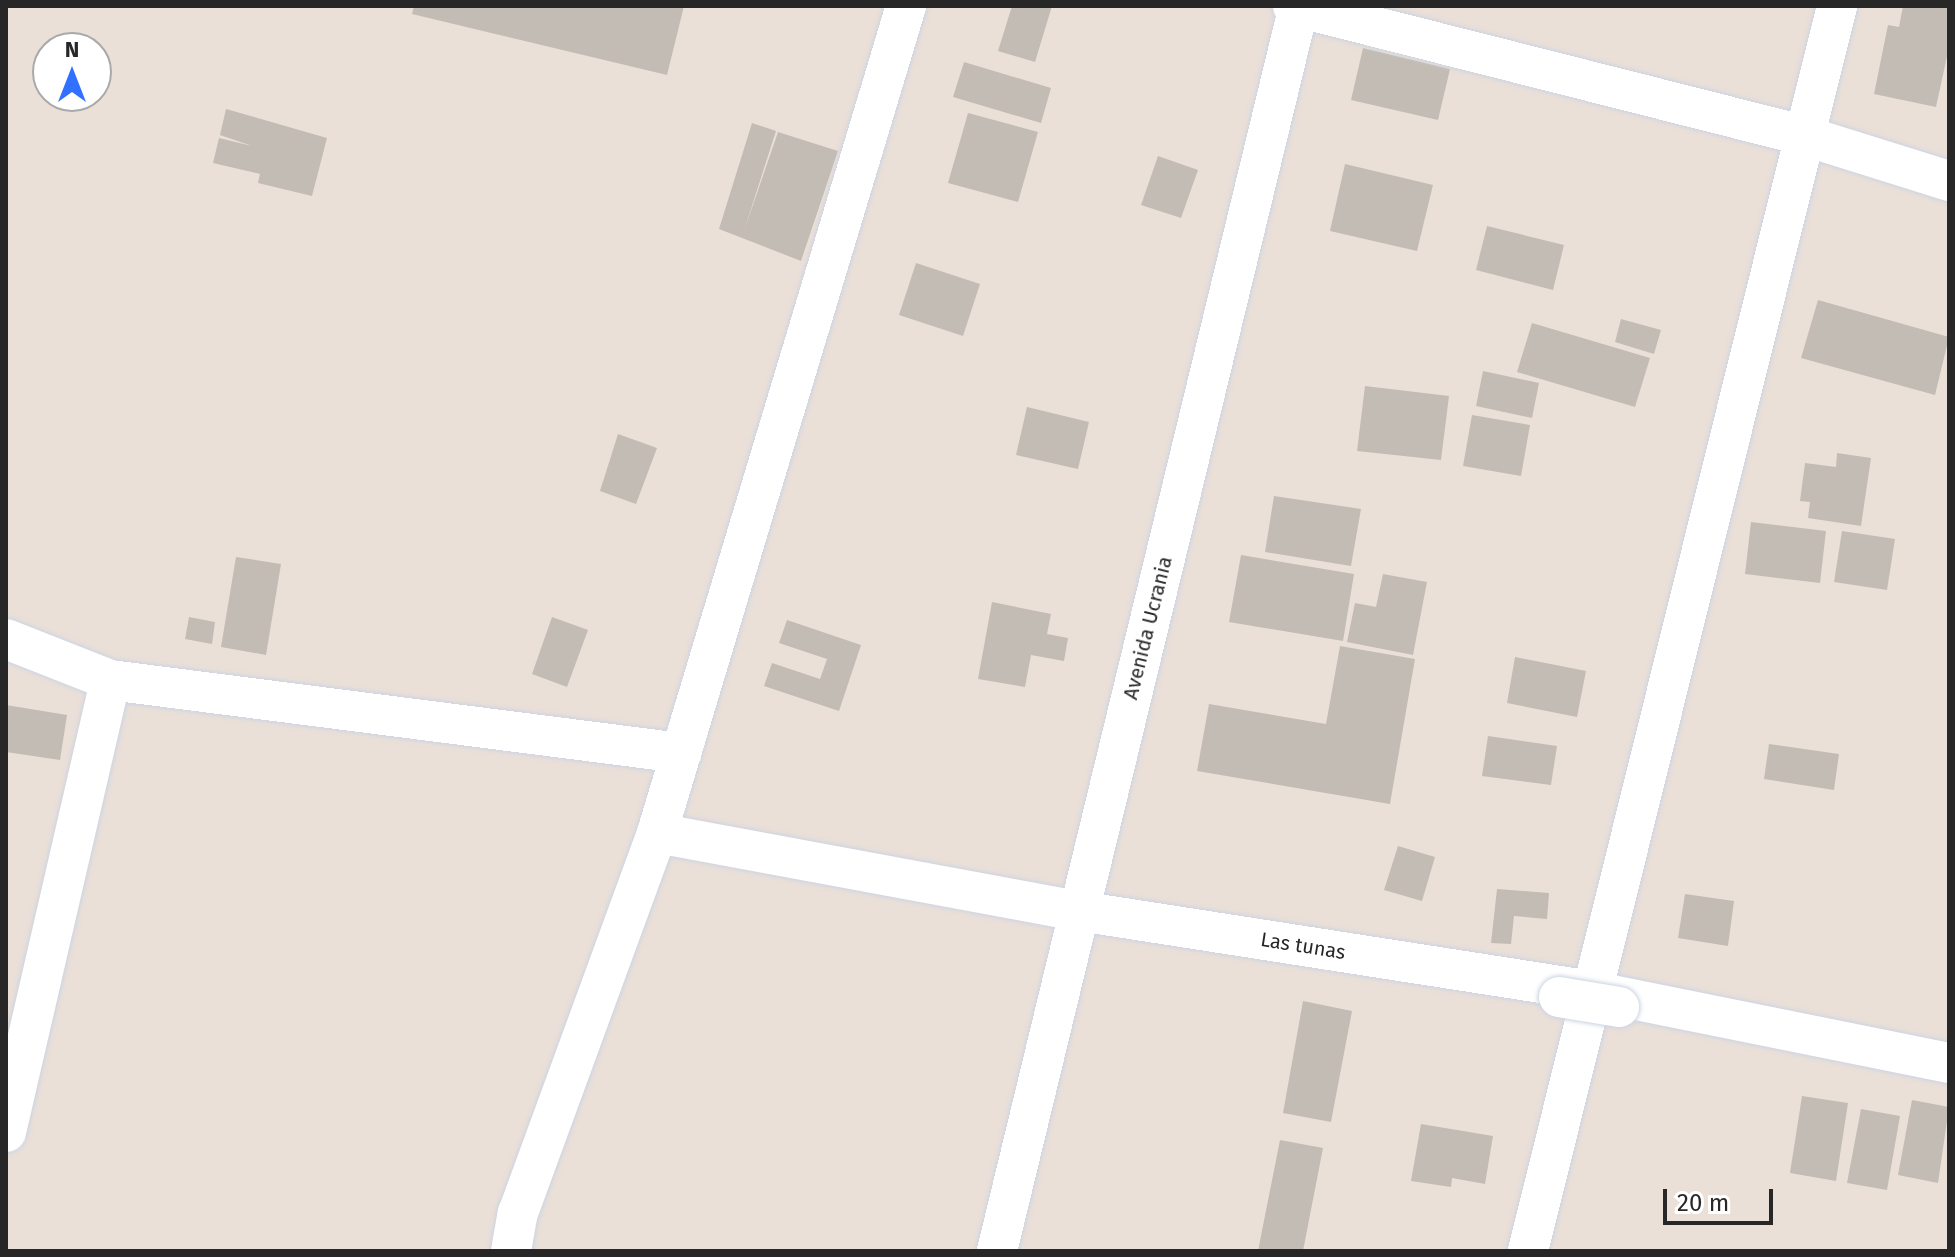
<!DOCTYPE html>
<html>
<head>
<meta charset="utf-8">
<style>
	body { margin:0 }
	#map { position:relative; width:1955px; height:1257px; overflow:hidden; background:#ebe0d8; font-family:"Fira Sans",sans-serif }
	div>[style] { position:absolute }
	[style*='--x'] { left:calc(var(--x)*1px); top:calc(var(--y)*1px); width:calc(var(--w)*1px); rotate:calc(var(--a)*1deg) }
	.building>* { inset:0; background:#c2bcb4 }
	.roads { filter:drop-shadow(0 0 2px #cdd4e2) drop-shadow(0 0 2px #cdd4e2) }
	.street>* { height:40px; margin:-20px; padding:0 20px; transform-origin:20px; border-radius:20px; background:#fff }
	.bridges { filter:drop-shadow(0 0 2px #cdd4e2) drop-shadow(0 0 2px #cdd4e2) }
	.street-bridge>* { height:40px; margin:-20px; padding:0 20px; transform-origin:20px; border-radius:20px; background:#fff }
	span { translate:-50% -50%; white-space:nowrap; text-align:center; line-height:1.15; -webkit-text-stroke:6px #fff; paint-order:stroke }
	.street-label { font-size:20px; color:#272727 }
	.frame { position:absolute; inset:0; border:8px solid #272727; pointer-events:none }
	.north { position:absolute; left:32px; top:32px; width:80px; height:80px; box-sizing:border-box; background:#fff; border:2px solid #a9a9a9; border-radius:50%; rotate:0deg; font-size:22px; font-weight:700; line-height:32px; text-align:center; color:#272727 }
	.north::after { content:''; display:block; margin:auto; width:28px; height:36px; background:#3171ff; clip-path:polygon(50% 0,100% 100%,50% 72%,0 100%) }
	.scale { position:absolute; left:1663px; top:1189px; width:110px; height:36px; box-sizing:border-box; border:4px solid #272727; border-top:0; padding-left:10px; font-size:24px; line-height:28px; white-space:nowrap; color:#272727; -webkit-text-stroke:6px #fff; paint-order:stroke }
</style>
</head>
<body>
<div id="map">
	<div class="building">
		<i style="clip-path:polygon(414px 6px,684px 6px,667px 75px,412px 14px)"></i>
		<i style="clip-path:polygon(1012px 6px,1052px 6px,1035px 62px,998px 51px)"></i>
		<i style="clip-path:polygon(1903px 6px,1949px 6px,1949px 47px,1936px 107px,1874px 94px,1888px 25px,1899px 27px)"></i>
		<i style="clip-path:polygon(1363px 48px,1450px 69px,1438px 120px,1351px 100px)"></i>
		<i style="clip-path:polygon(964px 62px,1051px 88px,1041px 123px,953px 97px)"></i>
		<i style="clip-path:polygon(226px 109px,327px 138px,312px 196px,258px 183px,260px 174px,213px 163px,219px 138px,252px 146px,220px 135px)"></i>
		<i style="clip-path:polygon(968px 113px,1038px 132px,1018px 202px,948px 183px)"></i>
		<i style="clip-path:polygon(752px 123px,776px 131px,744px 231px,778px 132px,838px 151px,801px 261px,719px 229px)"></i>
		<i style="clip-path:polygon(1158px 156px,1198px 170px,1181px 218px,1141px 205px)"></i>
		<i style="clip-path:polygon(1345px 164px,1433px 185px,1417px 251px,1330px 231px)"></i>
		<i style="clip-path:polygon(1487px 226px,1564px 245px,1553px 290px,1476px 270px)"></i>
		<i style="clip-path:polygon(916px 263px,980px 284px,963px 336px,899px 315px)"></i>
		<i style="clip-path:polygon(1818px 300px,1949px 337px,1935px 395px,1801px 358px)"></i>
		<i style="clip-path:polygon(1621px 319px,1661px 330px,1654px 354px,1615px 342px)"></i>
		<i style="clip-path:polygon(1532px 323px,1650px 358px,1635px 407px,1517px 372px)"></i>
		<i style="clip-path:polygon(1483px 371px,1539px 383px,1532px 418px,1476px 406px)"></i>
		<i style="clip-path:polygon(1365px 386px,1449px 396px,1441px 460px,1357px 451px)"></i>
		<i style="clip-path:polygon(1027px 407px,1089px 422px,1078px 469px,1016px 455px)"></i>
		<i style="clip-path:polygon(1472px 415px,1530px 425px,1521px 476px,1463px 466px)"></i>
		<i style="clip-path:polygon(618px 434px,657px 448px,636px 504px,600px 491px)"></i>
		<i style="clip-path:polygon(1837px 453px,1871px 458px,1861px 526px,1808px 518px,1810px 502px,1800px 501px,1805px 463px,1836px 467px)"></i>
		<i style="clip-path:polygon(1274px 496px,1361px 509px,1351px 566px,1265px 552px)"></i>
		<i style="clip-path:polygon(1751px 522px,1826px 531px,1820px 583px,1745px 574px)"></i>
		<i style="clip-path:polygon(1842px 531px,1895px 539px,1887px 590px,1834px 582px)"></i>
		<i style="clip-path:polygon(1241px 555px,1354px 574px,1343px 641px,1229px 622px)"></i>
		<i style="clip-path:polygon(236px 557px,281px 564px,266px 655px,221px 647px)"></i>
		<i style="clip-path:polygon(1383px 574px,1427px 582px,1413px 655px,1347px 642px,1355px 603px,1376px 607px)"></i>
		<i style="clip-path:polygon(992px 602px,1051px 614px,1047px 634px,1068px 638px,1064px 661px,1031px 655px,1025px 687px,978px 679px)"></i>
		<i style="clip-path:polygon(189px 617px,215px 622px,212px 644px,185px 639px)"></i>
		<i style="clip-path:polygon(552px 617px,588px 630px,567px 687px,532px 674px)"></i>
		<i style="clip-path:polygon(787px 620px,861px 645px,839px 711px,764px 686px,772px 663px,820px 679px,827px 659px,779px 643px)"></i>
		<i style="clip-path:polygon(1340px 646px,1415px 659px,1390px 804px,1197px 771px,1209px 704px,1326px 724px)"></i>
		<i style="clip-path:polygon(1515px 657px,1586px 671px,1577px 717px,1507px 703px)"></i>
		<i style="clip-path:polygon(6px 705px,67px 715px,60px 760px,6px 752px)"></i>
		<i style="clip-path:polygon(1488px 736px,1557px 746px,1551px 785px,1482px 776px)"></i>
		<i style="clip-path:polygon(1769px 744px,1839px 754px,1834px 790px,1764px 779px)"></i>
		<i style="clip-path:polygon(1398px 846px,1435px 857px,1422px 901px,1384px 890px)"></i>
		<i style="clip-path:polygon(1497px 889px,1549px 893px,1547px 919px,1514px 916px,1511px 944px,1491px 943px)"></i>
		<i style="clip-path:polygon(1685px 894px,1734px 901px,1728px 946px,1678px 938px)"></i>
		<i style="clip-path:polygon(1303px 1001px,1352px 1011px,1331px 1122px,1283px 1113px)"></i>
		<i style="clip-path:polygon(1802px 1096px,1848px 1103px,1836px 1181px,1790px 1173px)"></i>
		<i style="clip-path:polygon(1912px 1100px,1949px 1107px,1938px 1183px,1898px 1175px)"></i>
		<i style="clip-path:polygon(1861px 1109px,1900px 1116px,1887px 1190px,1847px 1183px)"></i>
		<i style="clip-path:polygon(1421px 1124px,1493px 1136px,1485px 1184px,1452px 1178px,1451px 1187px,1411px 1181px)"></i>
		<i style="clip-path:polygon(1280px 1140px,1323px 1148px,1303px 1251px,1258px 1251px)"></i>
	</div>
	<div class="roads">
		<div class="street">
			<i style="--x:1293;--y:6;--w:525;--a:14.22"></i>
			<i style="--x:1802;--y:135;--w:154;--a:17.4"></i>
			<i style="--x:6;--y:639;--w:112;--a:21.5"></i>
			<i style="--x:110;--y:680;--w:576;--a:7.29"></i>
			<i style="--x:657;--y:833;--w:429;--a:10.5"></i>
			<i style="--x:1079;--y:911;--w:519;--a:8.86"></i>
			<i style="--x:1592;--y:991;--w:364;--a:11.4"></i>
			<i style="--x:6;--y:1132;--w:464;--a:-77"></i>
			<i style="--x:511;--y:1251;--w:39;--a:-80"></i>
			<i style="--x:518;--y:1213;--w:405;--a:-69.9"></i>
			<i style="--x:657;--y:833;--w:864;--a:-73.24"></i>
			<i style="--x:997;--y:1251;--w:1281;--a:-76.37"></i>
			<i style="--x:1528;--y:1251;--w:1283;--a:-76.06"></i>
		</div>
	</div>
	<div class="bridges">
		<div class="street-bridge">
			<i style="--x:1559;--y:997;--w:61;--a:9.5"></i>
		</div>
	</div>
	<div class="street-label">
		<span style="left:1148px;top:628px;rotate:-76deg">Avenida Ucrania</span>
		<span style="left:1303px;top:946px;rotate:9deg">Las tunas</span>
	</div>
	<div class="frame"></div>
	<div class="north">N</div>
	<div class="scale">20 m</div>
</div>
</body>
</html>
